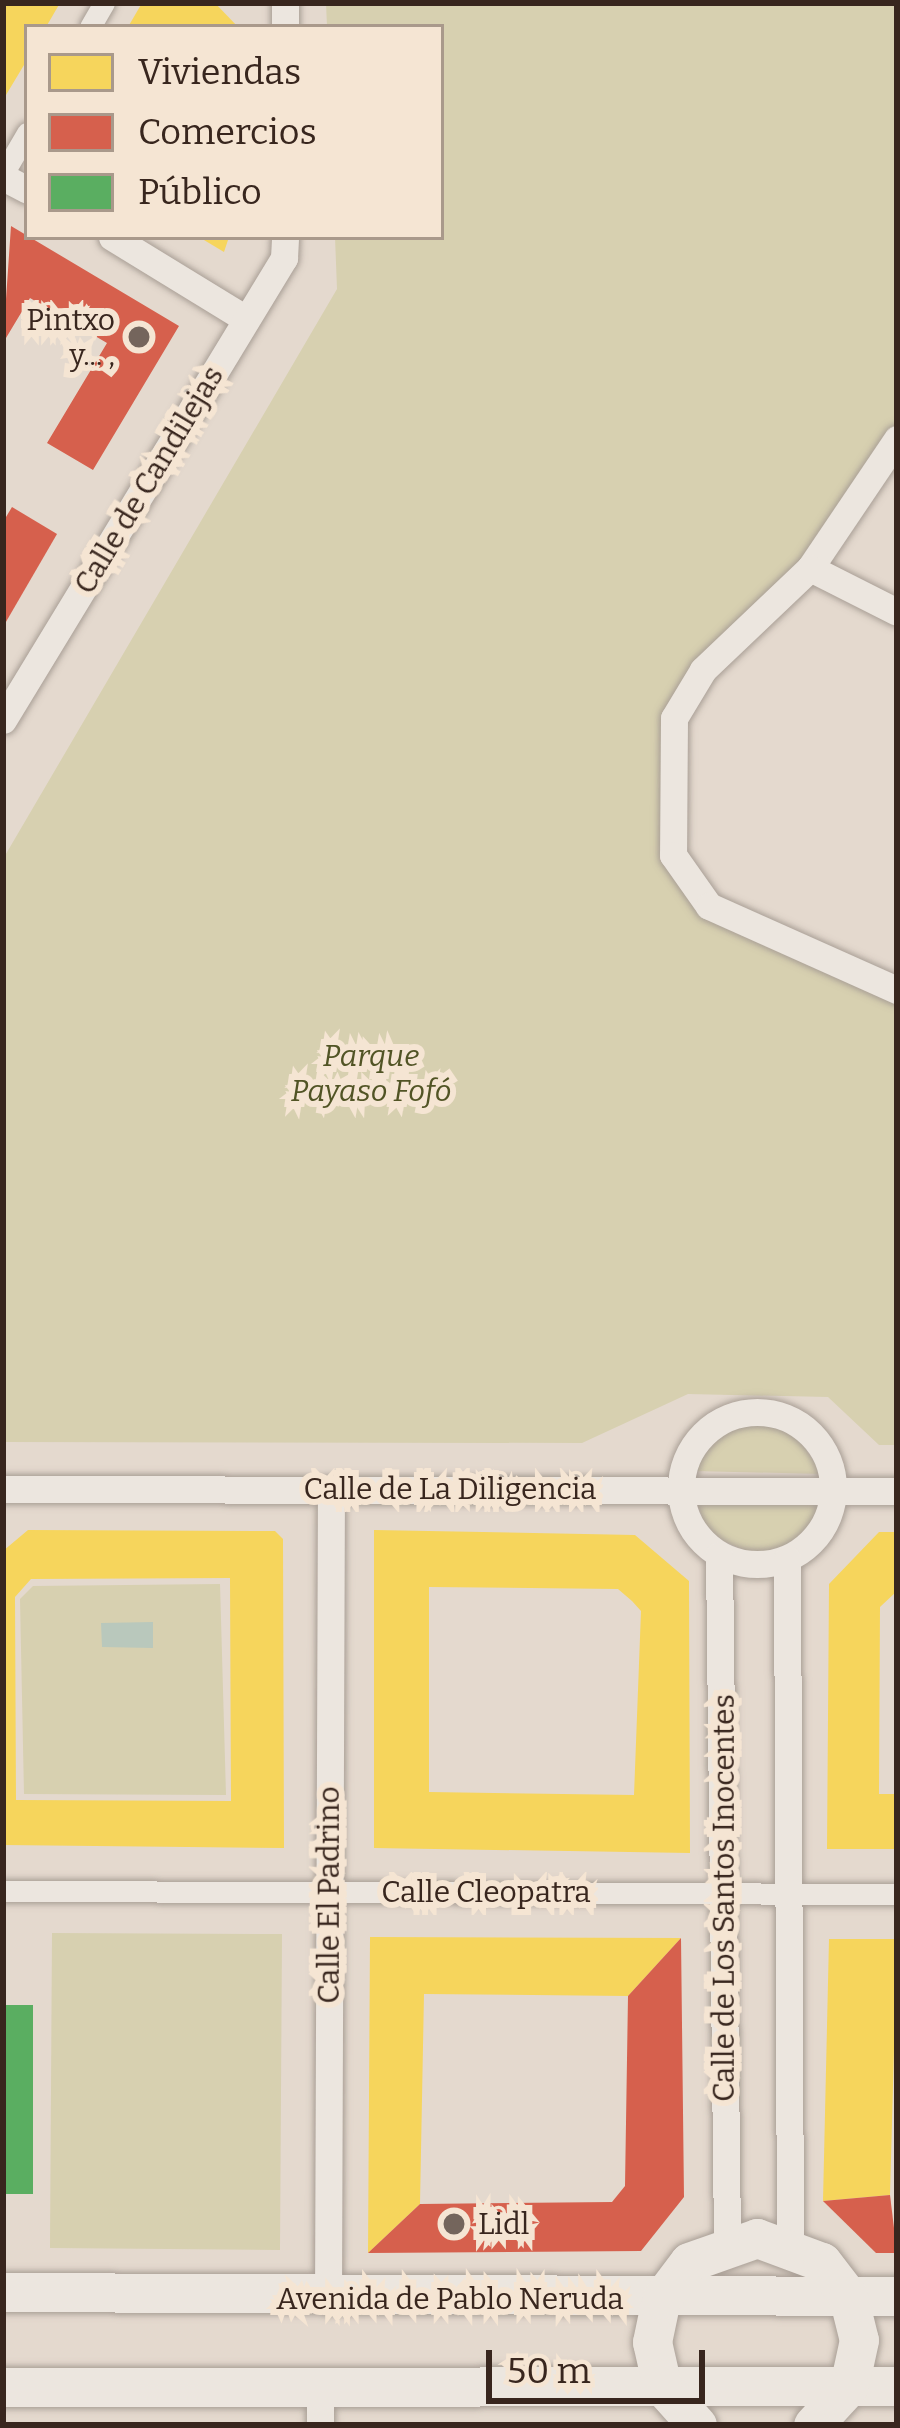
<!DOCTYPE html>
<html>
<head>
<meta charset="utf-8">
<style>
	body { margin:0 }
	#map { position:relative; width:900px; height:2428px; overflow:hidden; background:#e4d9ce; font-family:Bitter,serif }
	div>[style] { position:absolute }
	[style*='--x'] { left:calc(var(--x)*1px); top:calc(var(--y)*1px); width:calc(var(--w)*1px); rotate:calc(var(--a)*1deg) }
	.green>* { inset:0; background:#d7d0b0 }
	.water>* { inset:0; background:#b9c8bc }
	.homes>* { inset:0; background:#f6d55c }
	.shops>* { inset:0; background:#d6604d }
	.public>* { inset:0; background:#5aae61 }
	.roads { filter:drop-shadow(0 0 3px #a99f96) drop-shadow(0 0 3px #a99f96) }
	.pedestrian>* { height:21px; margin:-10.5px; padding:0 10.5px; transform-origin:10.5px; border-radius:10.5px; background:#ece6df }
	.minor>* { height:27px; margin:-13.5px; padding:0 13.5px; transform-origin:13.5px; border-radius:13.5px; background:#ece6df }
	.minor>.ring { margin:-13.5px; padding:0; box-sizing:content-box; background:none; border:27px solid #ece6df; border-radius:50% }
	.secondary>* { height:39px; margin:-19.5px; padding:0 19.5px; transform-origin:19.5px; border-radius:19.5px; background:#ece6df }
	.dots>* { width:33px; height:33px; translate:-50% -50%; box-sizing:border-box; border:6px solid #f5e5d3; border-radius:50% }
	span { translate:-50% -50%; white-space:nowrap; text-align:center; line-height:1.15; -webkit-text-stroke:12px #f5e5d3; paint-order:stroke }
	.poi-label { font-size:30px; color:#38261e }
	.right { translate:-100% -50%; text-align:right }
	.left { translate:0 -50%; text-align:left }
	.street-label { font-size:30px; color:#38261e }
	.park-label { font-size:30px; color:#515425; font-style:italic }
	.frame { position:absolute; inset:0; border:6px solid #38261e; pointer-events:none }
	.legend { position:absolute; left:24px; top:24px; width:420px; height:216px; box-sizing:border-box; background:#f5e5d3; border:3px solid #a9998b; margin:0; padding:15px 21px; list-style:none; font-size:36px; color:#38261e }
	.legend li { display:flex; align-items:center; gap:24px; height:60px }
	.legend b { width:60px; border:3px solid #a9998b }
	.scale { position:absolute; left:486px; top:2350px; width:219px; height:54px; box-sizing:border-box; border:6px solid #38261e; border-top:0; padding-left:15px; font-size:36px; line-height:42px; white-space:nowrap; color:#38261e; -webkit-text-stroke:9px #f5e5d3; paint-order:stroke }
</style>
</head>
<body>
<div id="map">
	<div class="green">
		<i style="clip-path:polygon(326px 3px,897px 3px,897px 439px,674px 718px,689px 888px,897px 990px,897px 1445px,879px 1445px,828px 1397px,688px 1394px,582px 1443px,3px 1442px,3px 859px,337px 289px,335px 237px,441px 237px,441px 27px,327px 27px)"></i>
		<i style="clip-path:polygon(751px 1420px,795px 1433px,822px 1474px,695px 1471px,708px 1442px)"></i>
		<i style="clip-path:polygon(697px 1502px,819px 1502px,819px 1515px,790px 1547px,753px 1554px,708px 1534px)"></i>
		<i style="clip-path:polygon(220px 1584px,226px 1795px,24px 1794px,20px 1599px,33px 1586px)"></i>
		<i style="clip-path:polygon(52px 1933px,282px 1934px,280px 2250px,50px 2248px)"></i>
	</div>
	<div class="water">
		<i style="clip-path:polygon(153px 1622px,153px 1648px,102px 1647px,101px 1623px)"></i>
	</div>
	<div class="homes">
		<i style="clip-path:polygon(3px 3px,60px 3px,46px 27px,27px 27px,27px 60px,3px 100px)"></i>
		<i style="clip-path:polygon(142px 3px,215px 3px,238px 27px,128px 27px)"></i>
		<i style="clip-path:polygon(199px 237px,229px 237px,224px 252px)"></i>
		<i style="clip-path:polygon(evenodd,28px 1530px,275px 1531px,283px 1539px,284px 1848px,3px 1845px,3px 1551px,28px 1530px,230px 1578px,231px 1801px,16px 1800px,15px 1597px,31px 1579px,230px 1578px)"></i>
		<i style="clip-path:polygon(evenodd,374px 1530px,635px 1535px,689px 1581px,690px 1853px,374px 1848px,374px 1530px,429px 1587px,618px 1589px,632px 1601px,641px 1611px,634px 1795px,429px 1792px,429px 1587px)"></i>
		<i style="clip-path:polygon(879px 1532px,897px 1532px,897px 1591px,880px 1607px,879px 1794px,897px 1794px,897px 1849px,827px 1849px,829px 1584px)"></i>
		<i style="clip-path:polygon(370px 1937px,681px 1938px,628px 1996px,424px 1994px,420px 2204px,368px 2253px)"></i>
		<i style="clip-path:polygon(829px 1939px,897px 1939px,890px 2195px,823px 2201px)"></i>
	</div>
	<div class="shops">
		<i style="clip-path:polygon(11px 226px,179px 326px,93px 470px,47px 443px,107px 343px,30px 298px,3px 343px)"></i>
		<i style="clip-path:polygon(12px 507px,57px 534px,3px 627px,3px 522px)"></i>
		<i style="clip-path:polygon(681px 1938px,684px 2197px,641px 2251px,368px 2253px,420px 2204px,612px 2202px,625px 2186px,628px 1996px)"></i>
		<i style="clip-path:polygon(890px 2195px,897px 2253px,876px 2253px,823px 2201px)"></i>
	</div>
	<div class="public">
		<i style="clip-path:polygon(3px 2005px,33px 2005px,33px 2194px,3px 2194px)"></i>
	</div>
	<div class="roads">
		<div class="pedestrian">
			<i style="--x:90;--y:27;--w:28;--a:-60"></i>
			<i style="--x:3;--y:174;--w:48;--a:-59.7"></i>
			<i style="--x:3;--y:1891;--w:894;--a:0.19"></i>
		</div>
		<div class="minor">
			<i style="--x:285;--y:3;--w:24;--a:90"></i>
			<i style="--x:3;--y:177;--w:27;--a:28"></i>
			<i style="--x:112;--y:237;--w:157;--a:31.5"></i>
			<i style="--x:897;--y:439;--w:156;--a:124"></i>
			<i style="--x:810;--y:568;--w:148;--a:136.4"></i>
			<i style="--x:703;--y:670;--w:56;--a:121.1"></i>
			<i style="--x:674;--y:718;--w:137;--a:90.4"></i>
			<i style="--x:673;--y:855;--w:62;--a:54.8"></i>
			<i style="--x:709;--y:906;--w:206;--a:24.1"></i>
			<i style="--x:810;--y:568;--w:97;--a:26.8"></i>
			<i style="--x:3;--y:720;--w:541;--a:-58.69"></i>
			<i style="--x:284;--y:258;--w:21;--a:-87"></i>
			<i class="ring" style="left:681px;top:1412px;width:125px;height:125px"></i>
			<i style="--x:3;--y:1489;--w:894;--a:0.13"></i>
			<i style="--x:719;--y:1555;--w:687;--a:89.33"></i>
			<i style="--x:787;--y:1559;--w:685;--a:89.75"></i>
			<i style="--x:328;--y:2301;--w:812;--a:-89.79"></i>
			<i style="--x:320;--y:2425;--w:40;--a:-90"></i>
		</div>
		<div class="secondary">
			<i style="--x:3;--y:2292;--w:894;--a:0.26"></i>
			<i style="--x:3;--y:2387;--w:894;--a:-0.06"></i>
			<i style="--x:697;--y:2425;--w:52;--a:-131.9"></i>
			<i style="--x:662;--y:2386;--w:45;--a:-102.8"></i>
			<i style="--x:652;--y:2342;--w:44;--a:-78.2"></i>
			<i style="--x:661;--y:2299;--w:46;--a:-52.9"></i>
			<i style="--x:689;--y:2262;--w:72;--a:-19.4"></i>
			<i style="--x:757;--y:2238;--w:69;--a:20.3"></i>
			<i style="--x:822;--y:2262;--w:43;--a:52.6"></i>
			<i style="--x:848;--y:2296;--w:45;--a:76"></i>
			<i style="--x:859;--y:2340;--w:47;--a:102.3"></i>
			<i style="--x:849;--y:2386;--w:53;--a:132.7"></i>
		</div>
	</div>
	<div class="dots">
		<i style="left:139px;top:337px;background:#74655c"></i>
		<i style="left:454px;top:2224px;background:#74655c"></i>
	</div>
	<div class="poi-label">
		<span class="right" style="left:115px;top:337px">Pintxo<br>y... ,</span>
		<span class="left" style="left:478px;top:2224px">Lidl</span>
	</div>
	<div class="street-label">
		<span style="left:149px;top:480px;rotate:-59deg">Calle de Candilejas</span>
		<span style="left:450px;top:1489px">Calle de La Diligencia</span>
		<span style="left:486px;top:1892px">Calle Cleopatra</span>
		<span style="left:329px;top:1895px;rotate:-90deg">Calle El Padrino</span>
		<span style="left:724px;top:1898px;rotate:-90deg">Calle de Los Santos Inocentes</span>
		<span style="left:450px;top:2299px">Avenida de Pablo Neruda</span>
	</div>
	<div class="park-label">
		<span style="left:371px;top:1073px">Parque<br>Payaso Fofó</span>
	</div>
	<div class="frame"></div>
	<ul class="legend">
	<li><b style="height:33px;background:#f6d55c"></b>Viviendas</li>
	<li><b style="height:33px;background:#d6604d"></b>Comercios</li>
	<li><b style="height:33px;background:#5aae61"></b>Público</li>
	</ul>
	<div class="scale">50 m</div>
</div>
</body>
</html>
